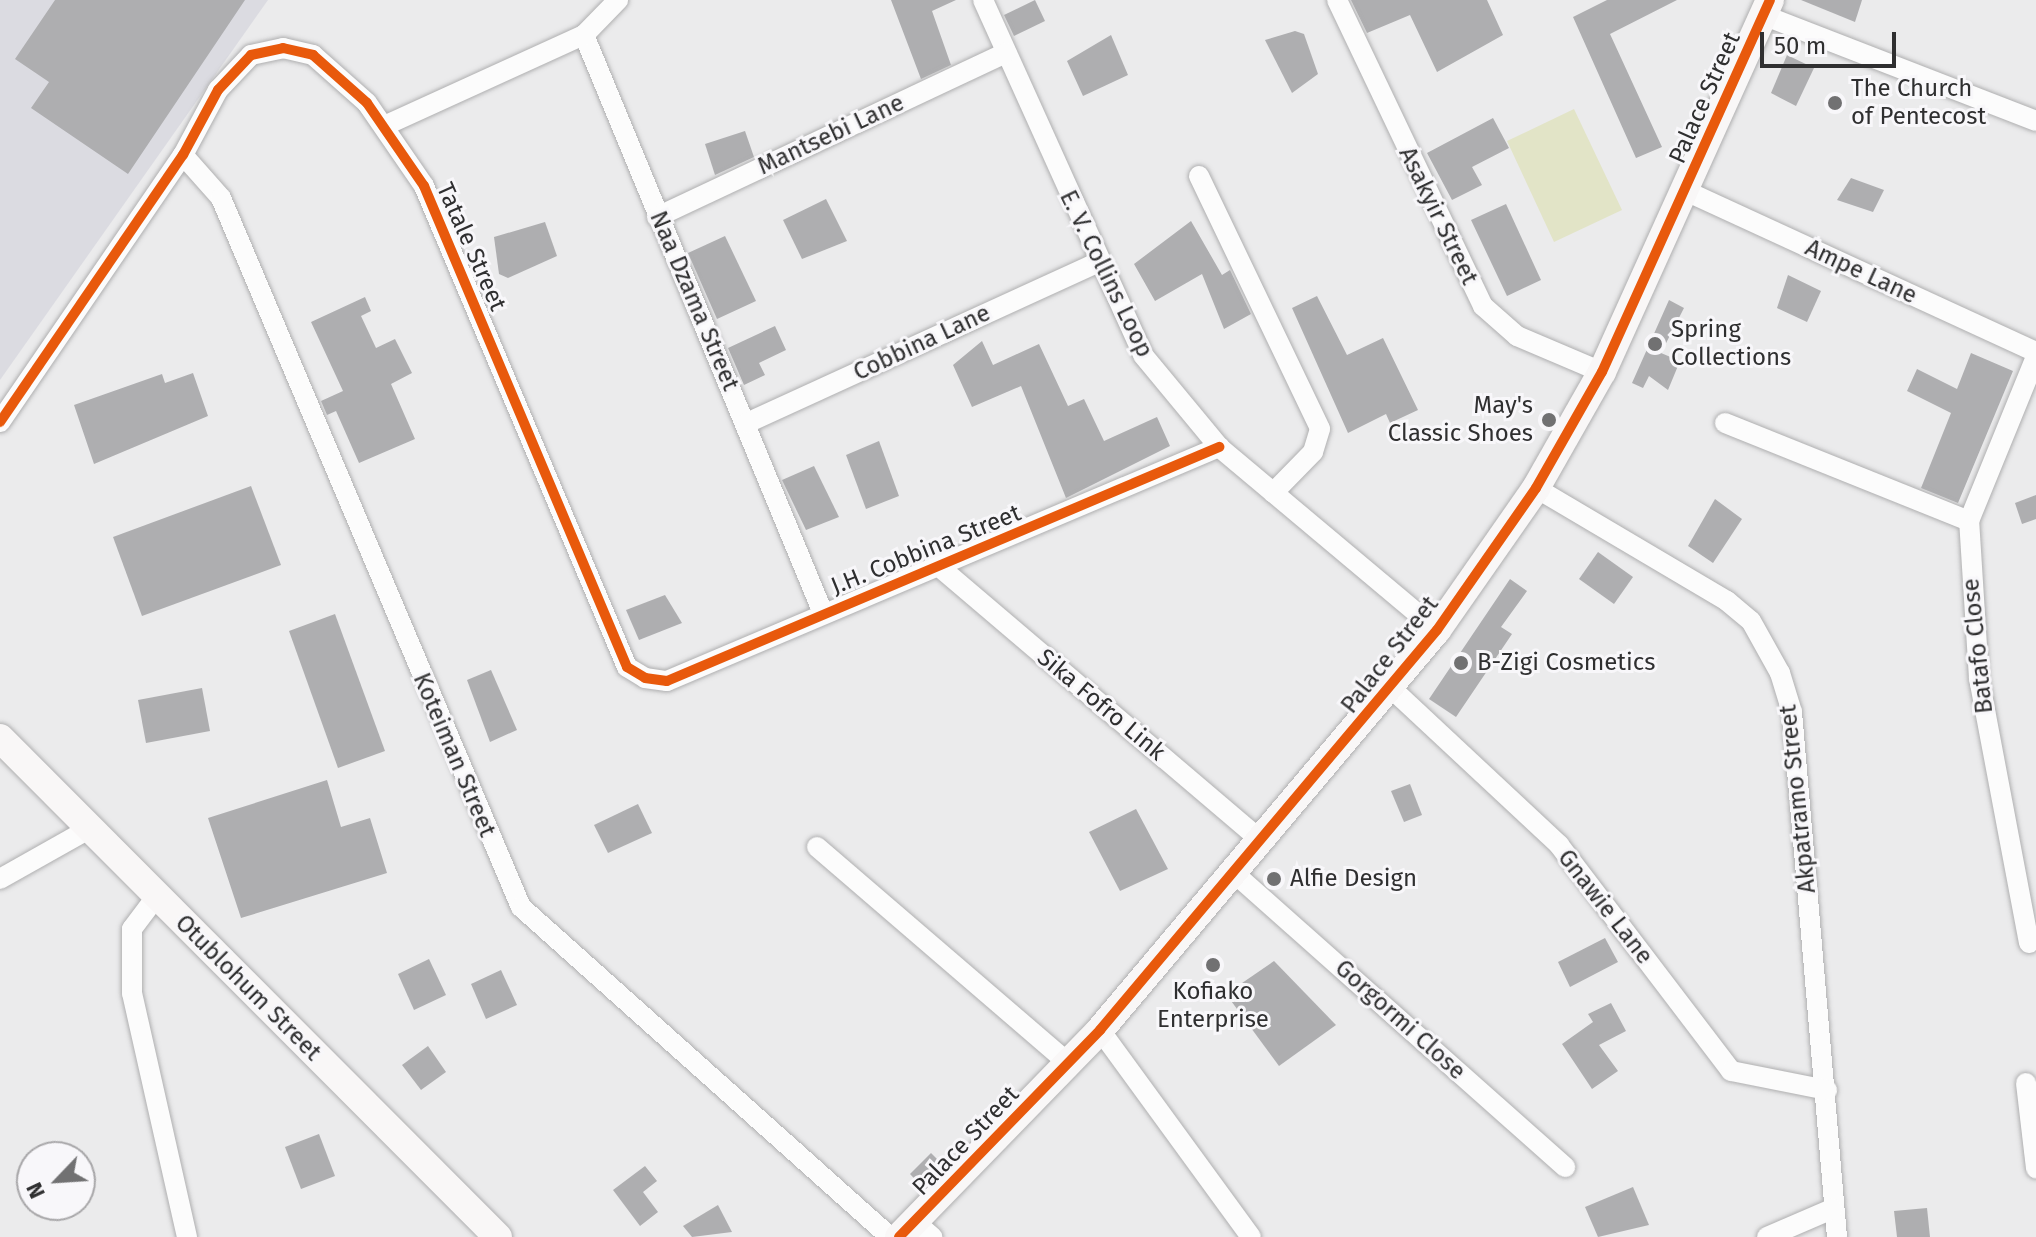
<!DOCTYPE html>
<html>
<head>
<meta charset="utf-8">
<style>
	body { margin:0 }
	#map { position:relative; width:2036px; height:1237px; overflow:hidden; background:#ebebec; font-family:"Fira Sans",sans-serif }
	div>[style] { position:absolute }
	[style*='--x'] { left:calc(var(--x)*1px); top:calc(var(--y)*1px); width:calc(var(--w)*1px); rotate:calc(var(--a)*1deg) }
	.built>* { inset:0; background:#dbdbe1 }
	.green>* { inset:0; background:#e2e4c7 }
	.building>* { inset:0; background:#aeaeb0 }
	.roads { filter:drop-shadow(0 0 2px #afafb0) drop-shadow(0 0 2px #afafb0) }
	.street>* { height:20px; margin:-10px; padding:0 10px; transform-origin:10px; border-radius:10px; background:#fcfcfc }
	.secondary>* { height:28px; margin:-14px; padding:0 14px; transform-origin:14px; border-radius:14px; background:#f9f7f7 }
	.cycleway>* { height:10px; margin:-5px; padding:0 5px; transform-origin:5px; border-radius:5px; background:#e8590c }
	.dots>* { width:22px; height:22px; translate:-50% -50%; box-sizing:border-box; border:4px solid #f8f7fa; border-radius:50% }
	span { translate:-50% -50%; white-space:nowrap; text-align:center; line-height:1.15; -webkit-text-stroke:6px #f8f7fa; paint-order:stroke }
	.poi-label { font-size:24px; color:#2f2f30 }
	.left { translate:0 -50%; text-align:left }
	.right { translate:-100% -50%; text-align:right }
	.street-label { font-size:24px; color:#2f2f30 }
	.north { position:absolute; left:16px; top:1141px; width:80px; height:80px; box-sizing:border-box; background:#f8f7fa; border:2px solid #a8a7a9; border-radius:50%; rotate:245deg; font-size:22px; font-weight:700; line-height:32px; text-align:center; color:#2f2f30 }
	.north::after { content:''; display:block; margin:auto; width:28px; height:36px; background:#717172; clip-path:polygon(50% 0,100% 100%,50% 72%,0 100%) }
	.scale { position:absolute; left:1760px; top:32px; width:136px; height:36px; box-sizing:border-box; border:4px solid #2f2f30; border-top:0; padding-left:10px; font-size:24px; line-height:28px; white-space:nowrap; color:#2f2f30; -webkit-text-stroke:6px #f8f7fa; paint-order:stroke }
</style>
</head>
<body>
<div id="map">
	<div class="built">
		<i style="clip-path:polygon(0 0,268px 0,0 380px)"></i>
	</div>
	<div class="green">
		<i style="clip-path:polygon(1574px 109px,1622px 210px,1554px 242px,1507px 141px)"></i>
	</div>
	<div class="building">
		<i style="clip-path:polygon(55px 0,245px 0,128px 174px,31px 108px,49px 82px,15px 59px)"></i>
		<i style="clip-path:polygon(891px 0,956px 0,932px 11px,951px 65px,921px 79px)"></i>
		<i style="clip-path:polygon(1035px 0,1045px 21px,1014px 36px,1004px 15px)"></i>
		<i style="clip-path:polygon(1351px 0,1487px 0,1503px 35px,1437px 72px,1410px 15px,1367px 33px)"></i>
		<i style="clip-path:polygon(1607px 0,1677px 0,1610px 34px,1662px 147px,1636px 158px,1573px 17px)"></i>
		<i style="clip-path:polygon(1801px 0,1862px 0,1855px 22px)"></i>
		<i style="clip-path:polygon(1295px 31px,1304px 34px,1318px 74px,1292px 93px,1265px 40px)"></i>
		<i style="clip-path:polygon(1111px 35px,1128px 75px,1083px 96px,1067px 61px)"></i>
		<i style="clip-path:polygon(1787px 55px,1814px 68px,1796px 106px,1771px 93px)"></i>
		<i style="clip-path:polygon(1493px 118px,1509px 148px,1472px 167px,1482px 185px,1452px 200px,1427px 153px)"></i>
		<i style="clip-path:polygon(745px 131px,754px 157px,715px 175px,705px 144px)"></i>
		<i style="clip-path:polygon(1851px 178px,1884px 190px,1873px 212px,1837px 200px)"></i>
		<i style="clip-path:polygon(826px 199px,847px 241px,802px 259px,783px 220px)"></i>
		<i style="clip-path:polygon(1506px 204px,1541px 280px,1507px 296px,1471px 220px)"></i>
		<i style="clip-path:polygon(1191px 221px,1222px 275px,1230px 270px,1251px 314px,1224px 329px,1202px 274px,1155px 301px,1134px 264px)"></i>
		<i style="clip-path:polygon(545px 222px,557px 256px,508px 278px,499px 274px,494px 237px)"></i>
		<i style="clip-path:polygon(725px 236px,756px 301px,717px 319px,688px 253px)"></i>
		<i style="clip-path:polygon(1788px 275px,1821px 291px,1807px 322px,1777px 308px)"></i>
		<i style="clip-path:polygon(1317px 296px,1347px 355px,1383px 338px,1418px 410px,1390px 423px,1386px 414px,1348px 433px,1292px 308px)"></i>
		<i style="clip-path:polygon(365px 297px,371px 311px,361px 316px,376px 348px,395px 339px,412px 373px,391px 384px,415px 439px,359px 463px,336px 411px,327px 415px,321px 401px,343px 391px,311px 322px)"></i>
		<i style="clip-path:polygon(1669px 300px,1684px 308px,1661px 353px,1680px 361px,1668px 390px,1649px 376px,1643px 388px,1632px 383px)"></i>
		<i style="clip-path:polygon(775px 326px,786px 350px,759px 363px,765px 375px,744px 385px,728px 348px)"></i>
		<i style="clip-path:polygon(982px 341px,993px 365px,1039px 344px,1068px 406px,1084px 399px,1104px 441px,1157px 417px,1170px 446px,1066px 498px,1021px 386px,972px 407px,953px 365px)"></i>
		<i style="clip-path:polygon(1971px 353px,2013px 371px,1958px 503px,1921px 488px,1951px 413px,1907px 391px,1917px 369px,1957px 389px)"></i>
		<i style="clip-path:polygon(193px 373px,208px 416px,94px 464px,74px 405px,162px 374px,165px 383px)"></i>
		<i style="clip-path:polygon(879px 441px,899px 496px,866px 509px,846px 455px)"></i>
		<i style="clip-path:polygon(814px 466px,839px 517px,806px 530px,782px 480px)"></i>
		<i style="clip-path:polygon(251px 486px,281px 565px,142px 616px,113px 537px)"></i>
		<i style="clip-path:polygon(2036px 495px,2036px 519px,2022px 524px,2015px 503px)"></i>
		<i style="clip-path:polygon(1715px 499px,1742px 519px,1713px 563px,1688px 546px)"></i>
		<i style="clip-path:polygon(1598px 552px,1633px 577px,1614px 604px,1579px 579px)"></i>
		<i style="clip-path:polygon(1510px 579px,1527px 591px,1501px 627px,1512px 634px,1456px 717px,1429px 699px)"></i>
		<i style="clip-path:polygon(665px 595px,682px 623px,639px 640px,626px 610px)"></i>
		<i style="clip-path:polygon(335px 614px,385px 751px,338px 768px,289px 631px)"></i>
		<i style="clip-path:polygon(491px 670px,517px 730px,490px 742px,467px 680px)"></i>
		<i style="clip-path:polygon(202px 688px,210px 731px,146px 743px,138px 700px)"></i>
		<i style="clip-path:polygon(327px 780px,341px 827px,370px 818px,387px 873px,241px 918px,208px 818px)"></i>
		<i style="clip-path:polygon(1410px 784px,1422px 815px,1404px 822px,1391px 791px)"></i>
		<i style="clip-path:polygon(638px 804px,652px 833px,608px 853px,594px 825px)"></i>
		<i style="clip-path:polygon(1136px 809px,1168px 869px,1120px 891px,1089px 832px)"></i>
		<i style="clip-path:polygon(1605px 938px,1618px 962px,1570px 987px,1558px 962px)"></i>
		<i style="clip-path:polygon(429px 959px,446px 995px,414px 1010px,398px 974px)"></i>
		<i style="clip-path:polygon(1274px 961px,1336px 1025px,1279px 1066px,1226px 994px)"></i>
		<i style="clip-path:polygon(501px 970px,517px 1005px,486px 1019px,471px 984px)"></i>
		<i style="clip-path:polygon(1611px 1003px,1626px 1031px,1599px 1045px,1618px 1071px,1592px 1089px,1562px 1044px,1593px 1022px,1588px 1014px)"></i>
		<i style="clip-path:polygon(428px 1046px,446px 1072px,421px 1090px,402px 1065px)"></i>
		<i style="clip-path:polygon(319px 1134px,335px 1176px,301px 1189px,285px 1147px)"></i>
		<i style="clip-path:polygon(931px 1153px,944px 1166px,923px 1188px,910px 1174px)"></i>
		<i style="clip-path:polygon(645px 1166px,657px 1181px,643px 1192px,658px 1212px,640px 1226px,613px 1190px)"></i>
		<i style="clip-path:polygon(1633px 1187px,1649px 1225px,1598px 1237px,1585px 1207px)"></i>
		<i style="clip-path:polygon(718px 1205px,732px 1232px,692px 1237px,683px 1226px)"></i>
		<i style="clip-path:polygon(1927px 1208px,1930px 1237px,1897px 1237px,1894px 1211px)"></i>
	</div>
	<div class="roads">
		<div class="street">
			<i style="--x:983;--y:0;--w:389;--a:65.7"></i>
			<i style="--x:1143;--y:355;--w:119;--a:50.4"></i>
			<i style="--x:1219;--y:447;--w:285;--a:40"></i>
			<i style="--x:1337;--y:0;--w:339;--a:64.5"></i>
			<i style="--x:1483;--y:306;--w:45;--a:41.4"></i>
			<i style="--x:1517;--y:336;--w:92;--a:23"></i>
			<i style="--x:1763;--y:15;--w:293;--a:21.2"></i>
			<i style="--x:584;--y:35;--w:625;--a:67.54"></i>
			<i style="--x:384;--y:126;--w:220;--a:-24.5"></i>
			<i style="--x:584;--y:35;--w:49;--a:-45.8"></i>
			<i style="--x:183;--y:155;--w:57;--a:48.5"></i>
			<i style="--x:221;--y:198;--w:770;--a:67.07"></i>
			<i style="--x:521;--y:907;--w:495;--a:41.8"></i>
			<i style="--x:1199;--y:176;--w:280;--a:64.4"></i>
			<i style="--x:1320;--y:429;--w:24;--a:107"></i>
			<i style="--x:1313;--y:452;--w:57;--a:134.3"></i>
			<i style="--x:1686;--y:191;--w:385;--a:24.7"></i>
			<i style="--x:657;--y:217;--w:386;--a:-25.2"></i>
			<i style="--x:0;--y:422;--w:324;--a:-55.6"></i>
			<i style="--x:183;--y:155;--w:74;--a:-61.7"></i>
			<i style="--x:218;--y:90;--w:48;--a:-46.7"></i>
			<i style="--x:251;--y:55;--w:33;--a:-12"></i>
			<i style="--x:283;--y:48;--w:31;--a:13"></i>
			<i style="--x:313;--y:55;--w:72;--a:41.6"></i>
			<i style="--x:367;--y:103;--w:101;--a:55.5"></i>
			<i style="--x:424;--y:186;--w:522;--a:67.12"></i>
			<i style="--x:627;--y:667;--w:21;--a:31"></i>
			<i style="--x:645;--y:678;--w:22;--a:8"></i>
			<i style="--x:667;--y:681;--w:600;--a:-22.97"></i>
			<i style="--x:747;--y:423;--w:385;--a:-24.6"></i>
			<i style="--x:1725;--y:423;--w:263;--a:21.9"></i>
			<i style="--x:1536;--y:488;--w:222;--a:30.6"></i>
			<i style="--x:1727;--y:601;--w:31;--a:40"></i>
			<i style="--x:1751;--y:621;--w:60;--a:60.9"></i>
			<i style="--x:1780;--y:673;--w:41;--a:72.9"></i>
			<i style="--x:1792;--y:712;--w:527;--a:85.1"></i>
			<i style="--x:942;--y:569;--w:418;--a:40.4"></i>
			<i style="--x:1392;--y:689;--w:229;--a:43"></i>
			<i style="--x:1559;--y:845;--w:284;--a:52.7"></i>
			<i style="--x:1731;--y:1071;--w:98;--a:11.2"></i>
			<i style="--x:817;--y:847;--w:333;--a:40.7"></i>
			<i style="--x:1234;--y:873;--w:443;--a:41.6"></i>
			<i style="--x:0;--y:879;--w:100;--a:-29.4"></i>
			<i style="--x:156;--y:897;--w:40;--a:127"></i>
			<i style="--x:132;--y:929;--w:64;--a:90"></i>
			<i style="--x:132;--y:993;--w:250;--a:77.3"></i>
			<i style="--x:2029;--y:943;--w:270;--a:-100.7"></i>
			<i style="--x:1979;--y:678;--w:157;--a:-93.6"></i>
			<i style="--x:1969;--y:521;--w:177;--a:-67.8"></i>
			<i style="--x:1100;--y:1030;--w:256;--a:53.9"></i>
			<i style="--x:2026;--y:1083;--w:86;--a:83.3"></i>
			<i style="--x:915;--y:1222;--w:23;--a:41"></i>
			<i style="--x:1767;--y:1237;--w:71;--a:-23.3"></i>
		</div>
		<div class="secondary">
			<i style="--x:0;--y:738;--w:705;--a:45.06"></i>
			<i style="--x:899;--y:1237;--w:289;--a:-45.8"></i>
			<i style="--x:1100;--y:1030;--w:523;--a:-49.89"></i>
			<i style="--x:1437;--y:630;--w:173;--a:-55.1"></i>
			<i style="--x:1536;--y:488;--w:133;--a:-60.4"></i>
			<i style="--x:1602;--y:372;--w:408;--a:-65.7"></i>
		</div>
	</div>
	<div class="cycleway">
		<i style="--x:0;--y:422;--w:324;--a:-55.6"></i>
		<i style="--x:183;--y:155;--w:74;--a:-61.7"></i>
		<i style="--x:218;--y:90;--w:48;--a:-46.7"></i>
		<i style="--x:251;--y:55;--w:33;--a:-12"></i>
		<i style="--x:283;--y:48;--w:31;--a:13"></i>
		<i style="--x:313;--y:55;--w:72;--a:41.6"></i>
		<i style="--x:367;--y:103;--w:101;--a:55.5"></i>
		<i style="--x:424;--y:186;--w:522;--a:67.12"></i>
		<i style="--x:627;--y:667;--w:21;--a:31"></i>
		<i style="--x:645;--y:678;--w:22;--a:8"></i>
		<i style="--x:667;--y:681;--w:600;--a:-22.97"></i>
		<i style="--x:899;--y:1237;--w:289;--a:-45.8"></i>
		<i style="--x:1100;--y:1030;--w:523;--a:-49.89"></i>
		<i style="--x:1437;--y:630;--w:173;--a:-55.1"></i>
		<i style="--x:1536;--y:488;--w:133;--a:-60.4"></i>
		<i style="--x:1602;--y:372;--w:408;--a:-65.7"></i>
	</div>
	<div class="dots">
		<i style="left:1835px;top:103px;background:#717172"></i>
		<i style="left:1655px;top:344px;background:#717172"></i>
		<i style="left:1549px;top:420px;background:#717172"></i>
		<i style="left:1461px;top:663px;background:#717172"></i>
		<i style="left:1274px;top:879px;background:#717172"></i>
		<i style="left:1213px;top:965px;background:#717172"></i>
	</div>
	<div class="poi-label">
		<span class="left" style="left:1851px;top:103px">The Church<br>of Pentecost</span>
		<span class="left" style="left:1671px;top:344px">Spring<br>Collections</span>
		<span class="right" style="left:1533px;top:420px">May's<br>Classic Shoes</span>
		<span class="left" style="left:1477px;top:663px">B-Zigi Cosmetics</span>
		<span class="left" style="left:1290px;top:879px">Alfie Design</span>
		<span style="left:1213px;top:1006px">Kofiako<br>Enterprise</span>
	</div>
	<div class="street-label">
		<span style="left:1705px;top:98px;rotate:-66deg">Palace Street</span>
		<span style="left:831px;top:135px;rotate:-25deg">Mantsebi Lane</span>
		<span style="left:1438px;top:216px;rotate:64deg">Asakyir Street</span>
		<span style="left:471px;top:247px;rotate:66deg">Tatale Street</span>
		<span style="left:1861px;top:272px;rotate:25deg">Ampe Lane</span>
		<span style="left:1106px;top:274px;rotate:64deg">E. V. Collins Loop</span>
		<span style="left:694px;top:301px;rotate:67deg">Naa Dzama Street</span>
		<span style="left:922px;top:343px;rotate:-25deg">Cobbina Lane</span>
		<span style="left:926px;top:550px;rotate:-22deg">J.H. Cobbina Street</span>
		<span style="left:1978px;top:646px;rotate:-96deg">Batafo Close</span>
		<span style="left:1390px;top:655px;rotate:-52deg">Palace Street</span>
		<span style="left:1101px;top:705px;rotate:40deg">Sika Fofro Link</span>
		<span style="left:454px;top:755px;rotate:67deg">Koteiman Street</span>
		<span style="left:1798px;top:799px;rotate:-96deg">Akpatramo Street</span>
		<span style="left:1605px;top:907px;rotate:52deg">Gnawie Lane</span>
		<span style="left:248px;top:988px;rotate:45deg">Otublohum Street</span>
		<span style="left:1400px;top:1020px;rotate:42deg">Gorgormi Close</span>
		<span style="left:966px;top:1141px;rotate:-46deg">Palace Street</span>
	</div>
	<div class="north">N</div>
	<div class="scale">50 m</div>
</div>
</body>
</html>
